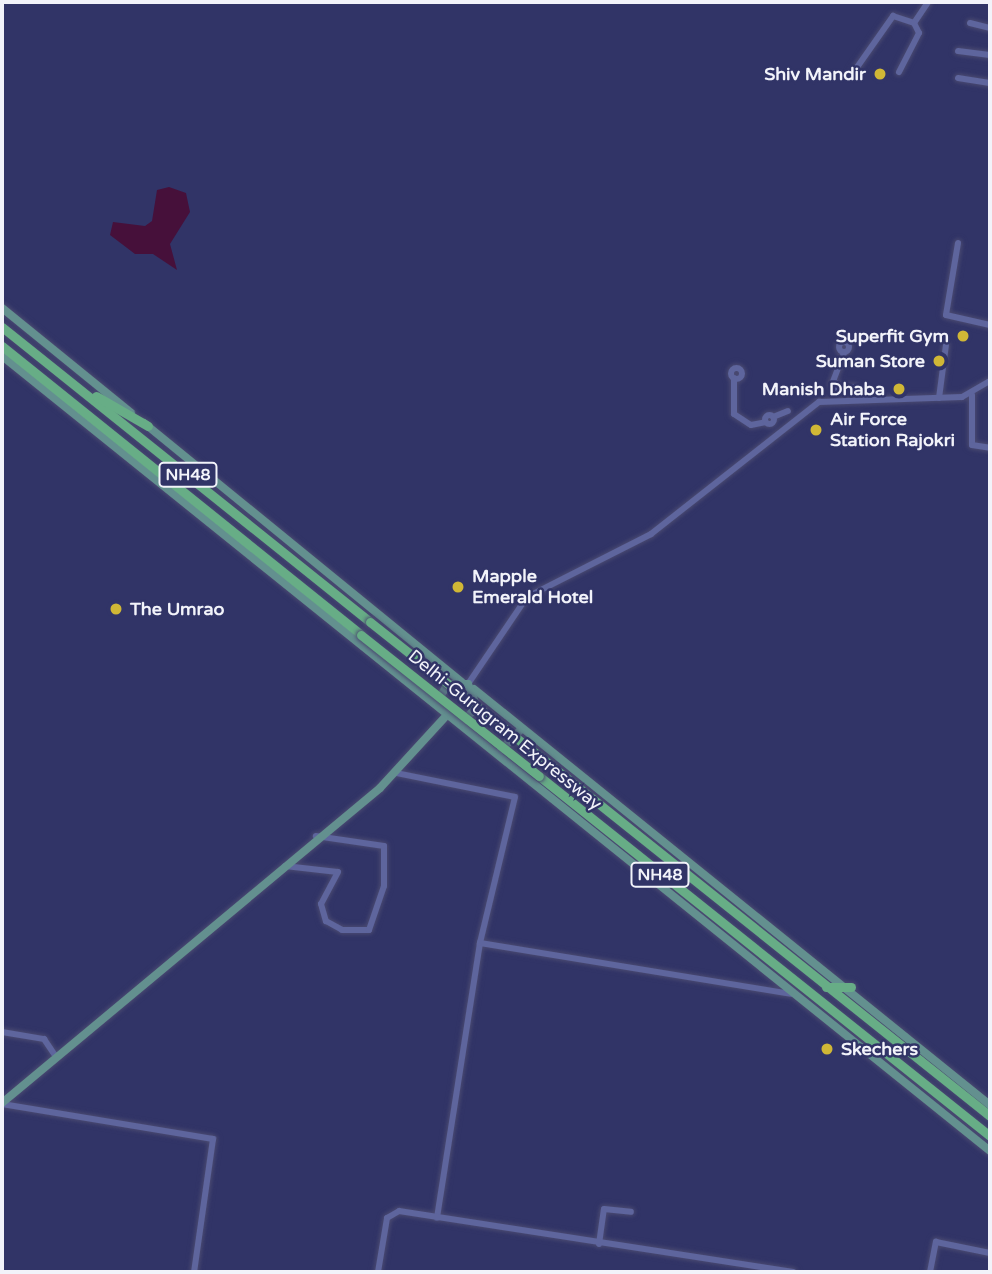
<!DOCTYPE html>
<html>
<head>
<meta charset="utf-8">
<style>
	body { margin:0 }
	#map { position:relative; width:992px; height:1274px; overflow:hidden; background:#313467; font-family:"Varela Round",sans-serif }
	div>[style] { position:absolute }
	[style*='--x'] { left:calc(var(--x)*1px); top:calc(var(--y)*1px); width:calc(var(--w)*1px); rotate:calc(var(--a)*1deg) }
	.water>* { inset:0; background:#46103a }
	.roads { filter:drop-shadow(0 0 2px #4a4a71) drop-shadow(0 0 2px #4a4a71) }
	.minor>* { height:6px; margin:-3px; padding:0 3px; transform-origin:3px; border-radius:3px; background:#5e659d }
	.minor>.ring { margin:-3px; padding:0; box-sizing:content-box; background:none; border:6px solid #5e659d; border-radius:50% }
	.major>* { height:8px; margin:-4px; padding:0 4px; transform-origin:4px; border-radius:4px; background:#63908f }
	.highway>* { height:9px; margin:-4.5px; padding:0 4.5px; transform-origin:4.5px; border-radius:4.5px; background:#67ad86 }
	.bridges { filter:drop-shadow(0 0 2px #4a4a71) drop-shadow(0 0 2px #4a4a71) }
	.highway-bridge>* { height:9px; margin:-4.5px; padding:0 4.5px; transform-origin:4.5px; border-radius:4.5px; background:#67ad86 }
	.dots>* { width:19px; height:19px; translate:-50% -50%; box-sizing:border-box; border:4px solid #313467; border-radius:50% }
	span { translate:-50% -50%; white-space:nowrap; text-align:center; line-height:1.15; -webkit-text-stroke:5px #313467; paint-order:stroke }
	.shield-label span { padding:2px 5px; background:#313467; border:2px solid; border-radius:5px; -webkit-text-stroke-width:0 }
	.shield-label { font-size:16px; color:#f2f3fa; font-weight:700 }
	.poi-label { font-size:18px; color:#f2f3fa; font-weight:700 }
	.right { translate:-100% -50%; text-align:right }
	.left { translate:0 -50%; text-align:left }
	.street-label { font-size:18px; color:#f2f3fa }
	.frame { position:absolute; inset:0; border:4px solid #f2f3fa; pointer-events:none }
</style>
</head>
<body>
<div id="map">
	<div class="water">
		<i style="clip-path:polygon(169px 187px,186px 193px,190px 212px,170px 244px,177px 270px,153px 254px,135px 254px,110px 235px,113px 222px,145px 226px,152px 221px,157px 190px)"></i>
	</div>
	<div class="roads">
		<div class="minor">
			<i style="--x:914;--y:23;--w:25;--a:-56"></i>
			<i style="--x:970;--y:23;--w:21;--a:14"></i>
			<i style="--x:958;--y:51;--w:32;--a:7"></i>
			<i style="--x:853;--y:73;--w:70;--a:-54.9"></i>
			<i style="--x:893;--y:16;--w:22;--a:18"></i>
			<i style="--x:914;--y:23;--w:11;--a:63"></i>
			<i style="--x:919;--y:33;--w:44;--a:117.1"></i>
			<i style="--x:958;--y:78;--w:32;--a:9"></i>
			<i style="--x:958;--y:243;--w:73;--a:99.5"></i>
			<i style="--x:946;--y:315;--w:45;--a:12.8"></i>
			<i class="ring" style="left:839px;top:342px;width:4px;height:4px"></i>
			<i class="ring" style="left:730.5px;top:367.5px;width:5px;height:5px"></i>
			<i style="--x:734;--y:378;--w:36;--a:90"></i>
			<i style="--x:734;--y:414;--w:20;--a:33"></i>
			<i style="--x:751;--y:425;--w:15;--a:-11"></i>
			<i style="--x:835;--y:382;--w:5;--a:53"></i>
			<i style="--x:838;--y:386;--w:4;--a:135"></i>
			<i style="--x:835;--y:389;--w:5;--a:-127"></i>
			<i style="--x:832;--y:385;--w:4;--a:-45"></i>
			<i style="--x:832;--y:384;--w:34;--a:-69"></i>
			<i style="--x:838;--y:387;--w:17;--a:0"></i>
			<i style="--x:972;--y:395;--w:50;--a:90"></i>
			<i style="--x:972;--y:445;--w:18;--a:9"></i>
			<i style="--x:939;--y:398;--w:53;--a:-82.5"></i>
			<i class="ring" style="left:764.5px;top:414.5px;width:3px;height:3px"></i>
			<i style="--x:773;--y:417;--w:16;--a:-22"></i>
			<i style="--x:468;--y:684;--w:105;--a:-55.9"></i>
			<i style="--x:527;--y:597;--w:139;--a:-26.9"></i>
			<i style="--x:651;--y:534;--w:214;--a:-38.2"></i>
			<i style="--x:819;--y:402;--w:143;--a:-2"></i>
			<i style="--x:962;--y:397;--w:32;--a:-30"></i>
			<i style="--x:396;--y:773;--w:121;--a:11.4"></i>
			<i style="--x:515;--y:797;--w:150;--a:103.5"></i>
			<i style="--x:480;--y:943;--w:278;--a:98.9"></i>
			<i style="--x:285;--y:866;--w:53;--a:6.5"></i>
			<i style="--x:338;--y:872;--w:36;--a:118"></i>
			<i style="--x:321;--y:904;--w:18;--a:74"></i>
			<i style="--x:326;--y:921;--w:18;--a:29"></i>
			<i style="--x:342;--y:930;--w:27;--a:0"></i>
			<i style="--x:369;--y:930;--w:46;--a:-71.2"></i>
			<i style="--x:384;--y:886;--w:40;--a:-90"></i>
			<i style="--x:384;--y:846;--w:69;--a:-171.6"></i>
			<i style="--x:480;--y:943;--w:315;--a:9.3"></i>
			<i style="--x:2;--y:1032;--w:43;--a:9.5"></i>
			<i style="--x:44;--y:1039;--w:22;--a:56"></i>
			<i style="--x:2;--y:1104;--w:214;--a:9.4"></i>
			<i style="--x:213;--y:1139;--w:134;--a:98.1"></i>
			<i style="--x:599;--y:1244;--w:35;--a:-82"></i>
			<i style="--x:604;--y:1209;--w:27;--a:6"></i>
			<i style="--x:378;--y:1272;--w:55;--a:-80.5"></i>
			<i style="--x:387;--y:1218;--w:14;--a:-30"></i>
			<i style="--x:399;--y:1211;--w:399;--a:8.8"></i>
			<i style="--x:930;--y:1272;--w:31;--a:-79"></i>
			<i style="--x:936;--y:1242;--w:55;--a:11.5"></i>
		</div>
		<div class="major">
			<i style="--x:2;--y:308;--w:166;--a:39.1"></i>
			<i style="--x:2;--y:356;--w:1268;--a:38.82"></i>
			<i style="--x:144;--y:423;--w:410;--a:39.2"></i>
			<i style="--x:474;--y:689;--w:663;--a:38.88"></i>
			<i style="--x:438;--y:700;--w:19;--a:-58"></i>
			<i style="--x:448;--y:684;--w:20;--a:0"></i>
			<i style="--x:468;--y:684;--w:25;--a:69"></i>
			<i style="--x:477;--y:707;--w:20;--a:135"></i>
			<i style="--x:501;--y:750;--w:30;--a:-46"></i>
			<i style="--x:2;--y:1103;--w:492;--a:-39.8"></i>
			<i style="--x:380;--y:788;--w:96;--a:-47.5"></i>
		</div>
		<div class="highway">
			<i style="--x:2;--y:327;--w:472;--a:38.7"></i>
			<i style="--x:2;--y:346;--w:461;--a:38.8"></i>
			<i style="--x:96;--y:396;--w:60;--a:30"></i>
			<i style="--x:549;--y:764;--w:564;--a:38.6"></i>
			<i style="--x:539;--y:776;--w:577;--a:38.6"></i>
			<i style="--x:826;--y:987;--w:25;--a:0"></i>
		</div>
	</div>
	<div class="bridges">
		<div class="highway-bridge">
			<i style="--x:370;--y:622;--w:228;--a:38.4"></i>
			<i style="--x:361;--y:635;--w:227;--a:38.4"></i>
		</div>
	</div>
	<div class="dots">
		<i style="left:880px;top:74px;background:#d0b736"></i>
		<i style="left:963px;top:336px;background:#d0b736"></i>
		<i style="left:939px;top:361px;background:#d0b736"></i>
		<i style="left:899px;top:389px;background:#d0b736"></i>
		<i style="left:816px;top:430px;background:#d0b736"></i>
		<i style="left:458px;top:587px;background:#d0b736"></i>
		<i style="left:116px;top:609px;background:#d0b736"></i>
		<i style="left:827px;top:1049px;background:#d0b736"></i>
	</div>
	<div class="shield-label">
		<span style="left:188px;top:475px">NH48</span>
		<span style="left:660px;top:875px">NH48</span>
	</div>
	<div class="poi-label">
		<span class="right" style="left:866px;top:74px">Shiv Mandir</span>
		<span class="right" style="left:949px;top:336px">Superfit Gym</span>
		<span class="right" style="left:925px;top:361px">Suman Store</span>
		<span class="right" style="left:885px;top:389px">Manish Dhaba</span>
		<span class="left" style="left:830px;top:430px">Air Force<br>Station Rajokri</span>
		<span class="left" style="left:472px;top:587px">Mapple<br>Emerald Hotel</span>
		<span class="left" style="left:130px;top:609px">The Umrao</span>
		<span class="left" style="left:841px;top:1049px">Skechers</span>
	</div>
	<div class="street-label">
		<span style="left:505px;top:730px;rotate:39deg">Delhi-Gurugram Expressway</span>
	</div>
	<div class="frame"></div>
</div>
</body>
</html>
